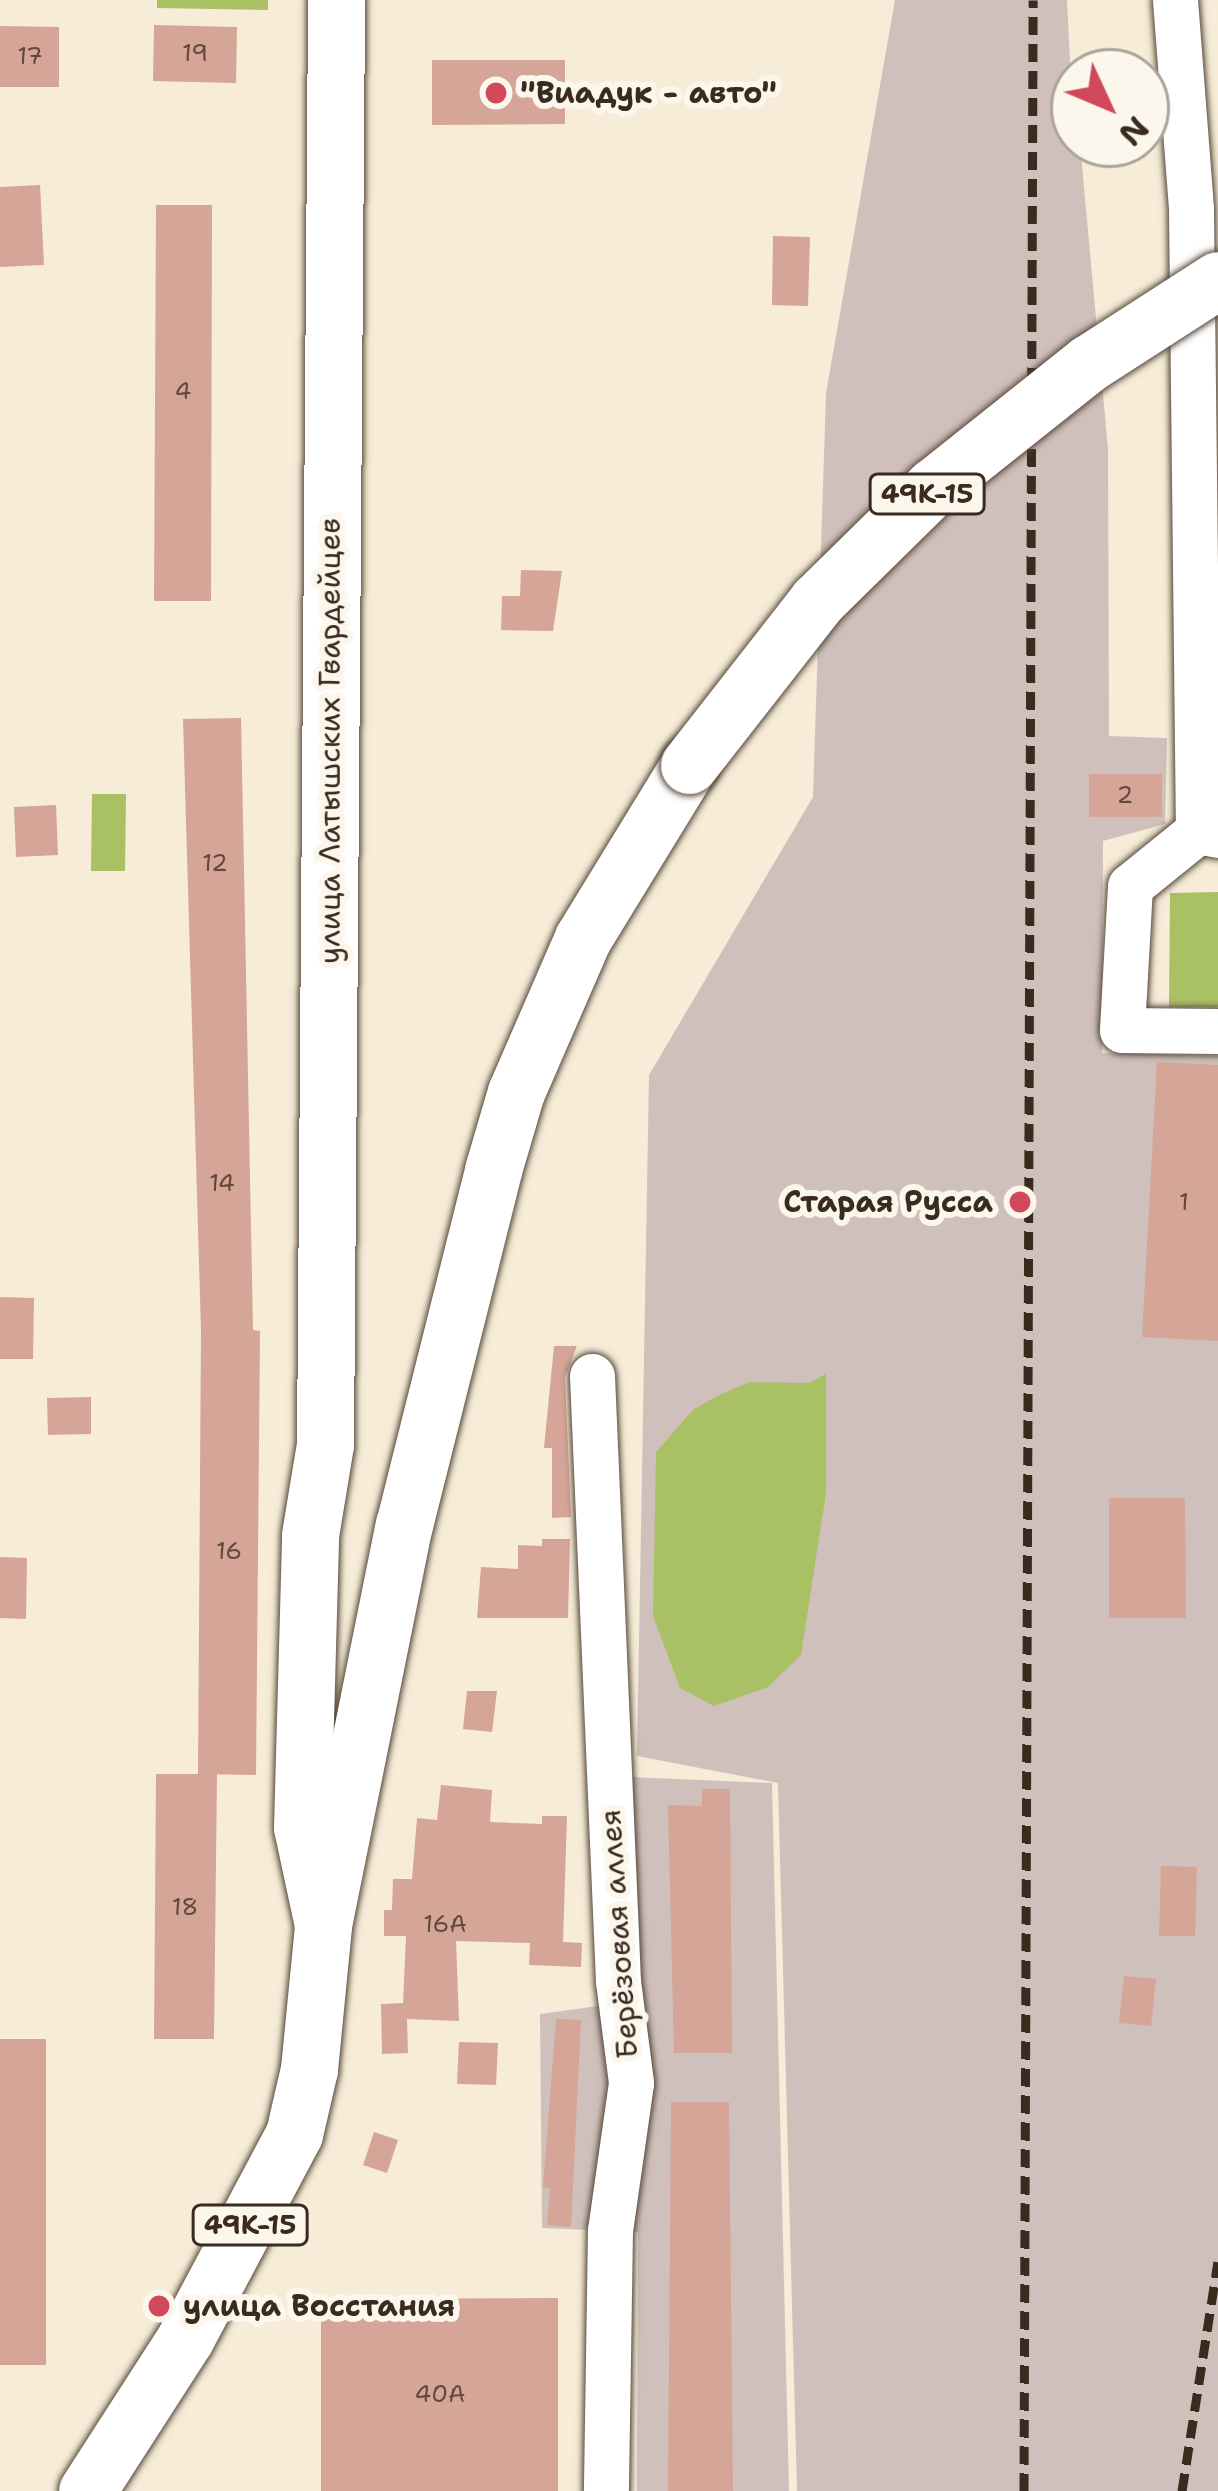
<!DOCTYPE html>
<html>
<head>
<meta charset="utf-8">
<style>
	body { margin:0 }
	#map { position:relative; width:1218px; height:2491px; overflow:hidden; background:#f6ecd7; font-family:"Shantell Sans",sans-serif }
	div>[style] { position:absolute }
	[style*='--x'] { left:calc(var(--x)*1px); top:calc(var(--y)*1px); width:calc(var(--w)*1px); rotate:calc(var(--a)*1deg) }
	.industrial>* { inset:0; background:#cfc0bb }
	.green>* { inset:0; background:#a9c065 }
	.building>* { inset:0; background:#d5a598 }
	.roads { filter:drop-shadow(0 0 3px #57473a) drop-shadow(0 0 3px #57473a) }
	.minor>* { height:45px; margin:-22.5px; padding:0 22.5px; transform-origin:22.5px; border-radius:22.5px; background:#fff }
	.major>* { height:57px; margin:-28.5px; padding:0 28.5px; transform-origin:28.5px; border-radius:28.5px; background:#fff }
	.rail>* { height:9px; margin-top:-4.5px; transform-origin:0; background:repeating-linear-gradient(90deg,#3b2a1e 0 18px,transparent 0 27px) }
	.bridges { filter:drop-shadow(0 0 3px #57473a) drop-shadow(0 0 3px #57473a) }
	.major-bridge>* { height:57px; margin:-28.5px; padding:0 28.5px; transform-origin:28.5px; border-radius:28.5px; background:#fff }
	.dots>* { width:33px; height:33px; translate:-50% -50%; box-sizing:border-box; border:6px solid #fbf7ec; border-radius:50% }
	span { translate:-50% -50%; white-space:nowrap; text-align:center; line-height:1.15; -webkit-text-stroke:12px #fbf7ec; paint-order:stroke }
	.number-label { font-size:24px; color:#62493c }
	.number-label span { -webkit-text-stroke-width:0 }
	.shield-label span { padding:3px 9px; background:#fbf7ec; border:3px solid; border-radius:9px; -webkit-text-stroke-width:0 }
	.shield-label { font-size:27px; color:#3b2a1e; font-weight:700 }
	.poi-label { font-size:30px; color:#3b2a1e; font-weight:700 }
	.left { translate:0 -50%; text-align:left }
	.right { translate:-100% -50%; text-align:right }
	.street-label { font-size:30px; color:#3b2a1e }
	.north { position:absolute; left:1050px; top:48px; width:120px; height:120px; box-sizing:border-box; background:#fbf7ec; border:3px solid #aea59a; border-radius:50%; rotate:134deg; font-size:33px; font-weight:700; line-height:48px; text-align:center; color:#3b2a1e }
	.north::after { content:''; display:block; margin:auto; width:42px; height:54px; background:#d1495b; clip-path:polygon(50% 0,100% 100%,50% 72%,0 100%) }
</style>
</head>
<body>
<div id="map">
	<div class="industrial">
		<i style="clip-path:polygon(895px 0,1067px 0,1074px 144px,1080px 144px,1108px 449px,1109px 736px,1167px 738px,1165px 824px,1103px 841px,1102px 1053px,1218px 1056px,1218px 2491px,797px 2491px,778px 1783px,637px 1756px,649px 1075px,813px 797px,826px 393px)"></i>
		<i style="clip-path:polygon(630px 1777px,772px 1783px,789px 2491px,637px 2491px,638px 2232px,542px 2228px,540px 2014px,635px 2001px)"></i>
	</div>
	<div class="green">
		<i style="clip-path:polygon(157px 0,268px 0,268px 10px,157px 8px)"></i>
		<i style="clip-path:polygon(92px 794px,126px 794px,125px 871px,91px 871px)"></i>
		<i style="clip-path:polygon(1218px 892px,1218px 1007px,1169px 1007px,1170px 893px)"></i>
		<i style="clip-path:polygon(826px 1374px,826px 1493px,801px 1655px,768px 1687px,714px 1706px,680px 1688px,653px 1616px,656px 1452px,693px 1410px,721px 1394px,750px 1382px,809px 1383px)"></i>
	</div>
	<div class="building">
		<i style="clip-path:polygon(154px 25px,237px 27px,236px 83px,153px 81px)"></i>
		<i style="clip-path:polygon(0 26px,59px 27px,59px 87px,0 87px)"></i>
		<i style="clip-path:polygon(432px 60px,565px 60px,565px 124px,432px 125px)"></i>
		<i style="clip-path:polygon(40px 185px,44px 265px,0 267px,0 187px)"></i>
		<i style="clip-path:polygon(156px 205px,212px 205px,211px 601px,154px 601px)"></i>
		<i style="clip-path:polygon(773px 236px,810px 237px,808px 306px,772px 305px)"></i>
		<i style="clip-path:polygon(521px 570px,562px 571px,553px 631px,501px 630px,502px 596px,520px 596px)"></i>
		<i style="clip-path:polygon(241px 718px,253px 1330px,260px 1331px,256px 1775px,198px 1774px,201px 1331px,183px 719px)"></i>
		<i style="clip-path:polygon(1089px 774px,1162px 774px,1162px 817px,1089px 817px)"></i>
		<i style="clip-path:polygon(56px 805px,58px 855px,16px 857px,14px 807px)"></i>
		<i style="clip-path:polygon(1157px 1062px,1218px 1065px,1218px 1341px,1142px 1337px)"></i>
		<i style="clip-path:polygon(0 1297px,34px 1298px,33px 1359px,0 1359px)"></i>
		<i style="clip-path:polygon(554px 1346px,577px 1346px,565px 1377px,571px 1517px,552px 1518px,552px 1448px,544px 1448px)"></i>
		<i style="clip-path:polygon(91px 1397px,91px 1434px,48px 1435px,47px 1398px)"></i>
		<i style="clip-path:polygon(1109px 1498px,1185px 1498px,1186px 1618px,1109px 1618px)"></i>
		<i style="clip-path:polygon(542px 1539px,570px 1539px,568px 1618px,477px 1618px,481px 1567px,518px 1569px,518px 1545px,542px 1546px)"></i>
		<i style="clip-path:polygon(0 1557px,27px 1558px,26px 1619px,0 1618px)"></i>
		<i style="clip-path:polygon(467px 1691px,497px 1691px,492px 1732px,463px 1729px)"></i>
		<i style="clip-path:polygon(156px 1774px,217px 1774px,214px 2039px,154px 2039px)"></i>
		<i style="clip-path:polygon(441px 1785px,492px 1790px,490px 1822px,542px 1824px,542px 1816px,567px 1816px,563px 1942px,582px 1943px,581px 1967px,529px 1965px,530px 1943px,456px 1941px,459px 2021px,407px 2019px,408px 2053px,382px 2054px,381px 2004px,403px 2003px,406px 1936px,384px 1936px,384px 1910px,392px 1910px,393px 1879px,412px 1879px,417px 1818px,437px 1820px)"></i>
		<i style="clip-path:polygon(702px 1789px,730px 1789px,732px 2053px,674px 2053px,668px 1805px,702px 1806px)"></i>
		<i style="clip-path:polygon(1161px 1866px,1197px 1867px,1195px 1936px,1159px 1936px)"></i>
		<i style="clip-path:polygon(1124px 1976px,1156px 1979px,1151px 2026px,1119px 2023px)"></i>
		<i style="clip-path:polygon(556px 2019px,581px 2020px,571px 2227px,547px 2225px,550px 2188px,543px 2187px)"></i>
		<i style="clip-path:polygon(0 2039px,46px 2039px,46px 2365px,0 2365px)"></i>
		<i style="clip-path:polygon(459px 2042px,498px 2043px,496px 2085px,457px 2084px)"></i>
		<i style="clip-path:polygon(671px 2102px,729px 2102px,733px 2491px,668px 2491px)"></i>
		<i style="clip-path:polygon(374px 2132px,398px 2140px,387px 2173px,363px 2165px)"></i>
		<i style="clip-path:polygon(558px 2298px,558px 2491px,321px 2491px,321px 2299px)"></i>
	</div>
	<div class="roads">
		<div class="minor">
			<i style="--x:1175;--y:0;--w:210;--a:85.6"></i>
			<i style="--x:1191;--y:209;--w:622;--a:89.36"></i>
			<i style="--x:1218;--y:835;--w:20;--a:-169"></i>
			<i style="--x:1198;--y:831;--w:87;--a:141"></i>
			<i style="--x:1130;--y:886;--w:144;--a:93.2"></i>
			<i style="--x:1122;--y:1030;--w:96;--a:0.6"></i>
			<i style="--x:592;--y:1376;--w:606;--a:87.54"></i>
			<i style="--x:618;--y:1981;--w:103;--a:82.7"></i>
			<i style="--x:631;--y:2083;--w:148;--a:98.1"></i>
			<i style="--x:610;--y:2230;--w:261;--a:90.9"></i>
		</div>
		<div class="major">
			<i style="--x:323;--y:1925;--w:100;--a:-102.1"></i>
			<i style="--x:302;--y:1827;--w:292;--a:-88.4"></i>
			<i style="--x:310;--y:1535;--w:92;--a:-80.6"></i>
			<i style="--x:325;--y:1444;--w:1444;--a:-89.56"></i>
			<i style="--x:87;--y:2491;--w:181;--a:-57.2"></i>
			<i style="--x:185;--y:2339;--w:232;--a:-62"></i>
			<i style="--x:294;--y:2134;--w:67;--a:-77"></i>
			<i style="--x:309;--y:2069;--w:145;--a:-84.4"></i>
			<i style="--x:323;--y:1925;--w:408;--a:-78.6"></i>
			<i style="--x:404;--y:1525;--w:366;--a:-75.9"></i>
			<i style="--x:493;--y:1170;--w:81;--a:-73.6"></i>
			<i style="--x:516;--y:1092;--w:168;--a:-66.5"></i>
			<i style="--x:583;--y:938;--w:203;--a:-58.5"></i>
		</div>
	</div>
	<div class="rail">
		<i style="--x:1024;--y:2491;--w:2491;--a:-89.79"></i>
		<i style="--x:1182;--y:2491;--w:232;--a:-81.1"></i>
	</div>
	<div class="bridges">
		<div class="major-bridge">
			<i style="--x:689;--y:765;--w:208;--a:-52"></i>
			<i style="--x:817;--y:601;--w:163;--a:-44.5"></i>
			<i style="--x:933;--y:487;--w:199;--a:-38.5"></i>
			<i style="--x:1089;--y:363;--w:153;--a:-32.8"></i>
		</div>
	</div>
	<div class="dots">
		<i style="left:496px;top:93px;background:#d1495b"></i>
		<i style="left:1020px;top:1202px;background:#d1495b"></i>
		<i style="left:159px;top:2306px;background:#d1495b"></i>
	</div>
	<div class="number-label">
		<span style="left:195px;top:54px">19</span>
		<span style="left:30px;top:57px">17</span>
		<span style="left:183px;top:392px">4</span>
		<span style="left:1125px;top:796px">2</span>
		<span style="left:215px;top:864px">12</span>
		<span style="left:222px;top:1184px">14</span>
		<span style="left:1184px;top:1203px">1</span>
		<span style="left:229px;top:1552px">16</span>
		<span style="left:185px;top:1908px">18</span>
		<span style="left:445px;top:1925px">16А</span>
		<span style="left:440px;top:2395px">40А</span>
	</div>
	<div class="shield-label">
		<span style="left:927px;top:494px">49К-15</span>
		<span style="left:250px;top:2225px">49К-15</span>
	</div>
	<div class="poi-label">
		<span class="left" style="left:520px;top:93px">"Виадук - авто"</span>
		<span class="right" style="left:993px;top:1202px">Старая Русса</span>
		<span class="left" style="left:183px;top:2306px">улица Восстания</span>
	</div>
	<div class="street-label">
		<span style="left:330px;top:741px;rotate:-90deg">улица Латышских Гвардейцев</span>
		<span style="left:619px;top:1934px;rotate:-94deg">Берёзовая аллея</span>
	</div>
	<div class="north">N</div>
</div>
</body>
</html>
